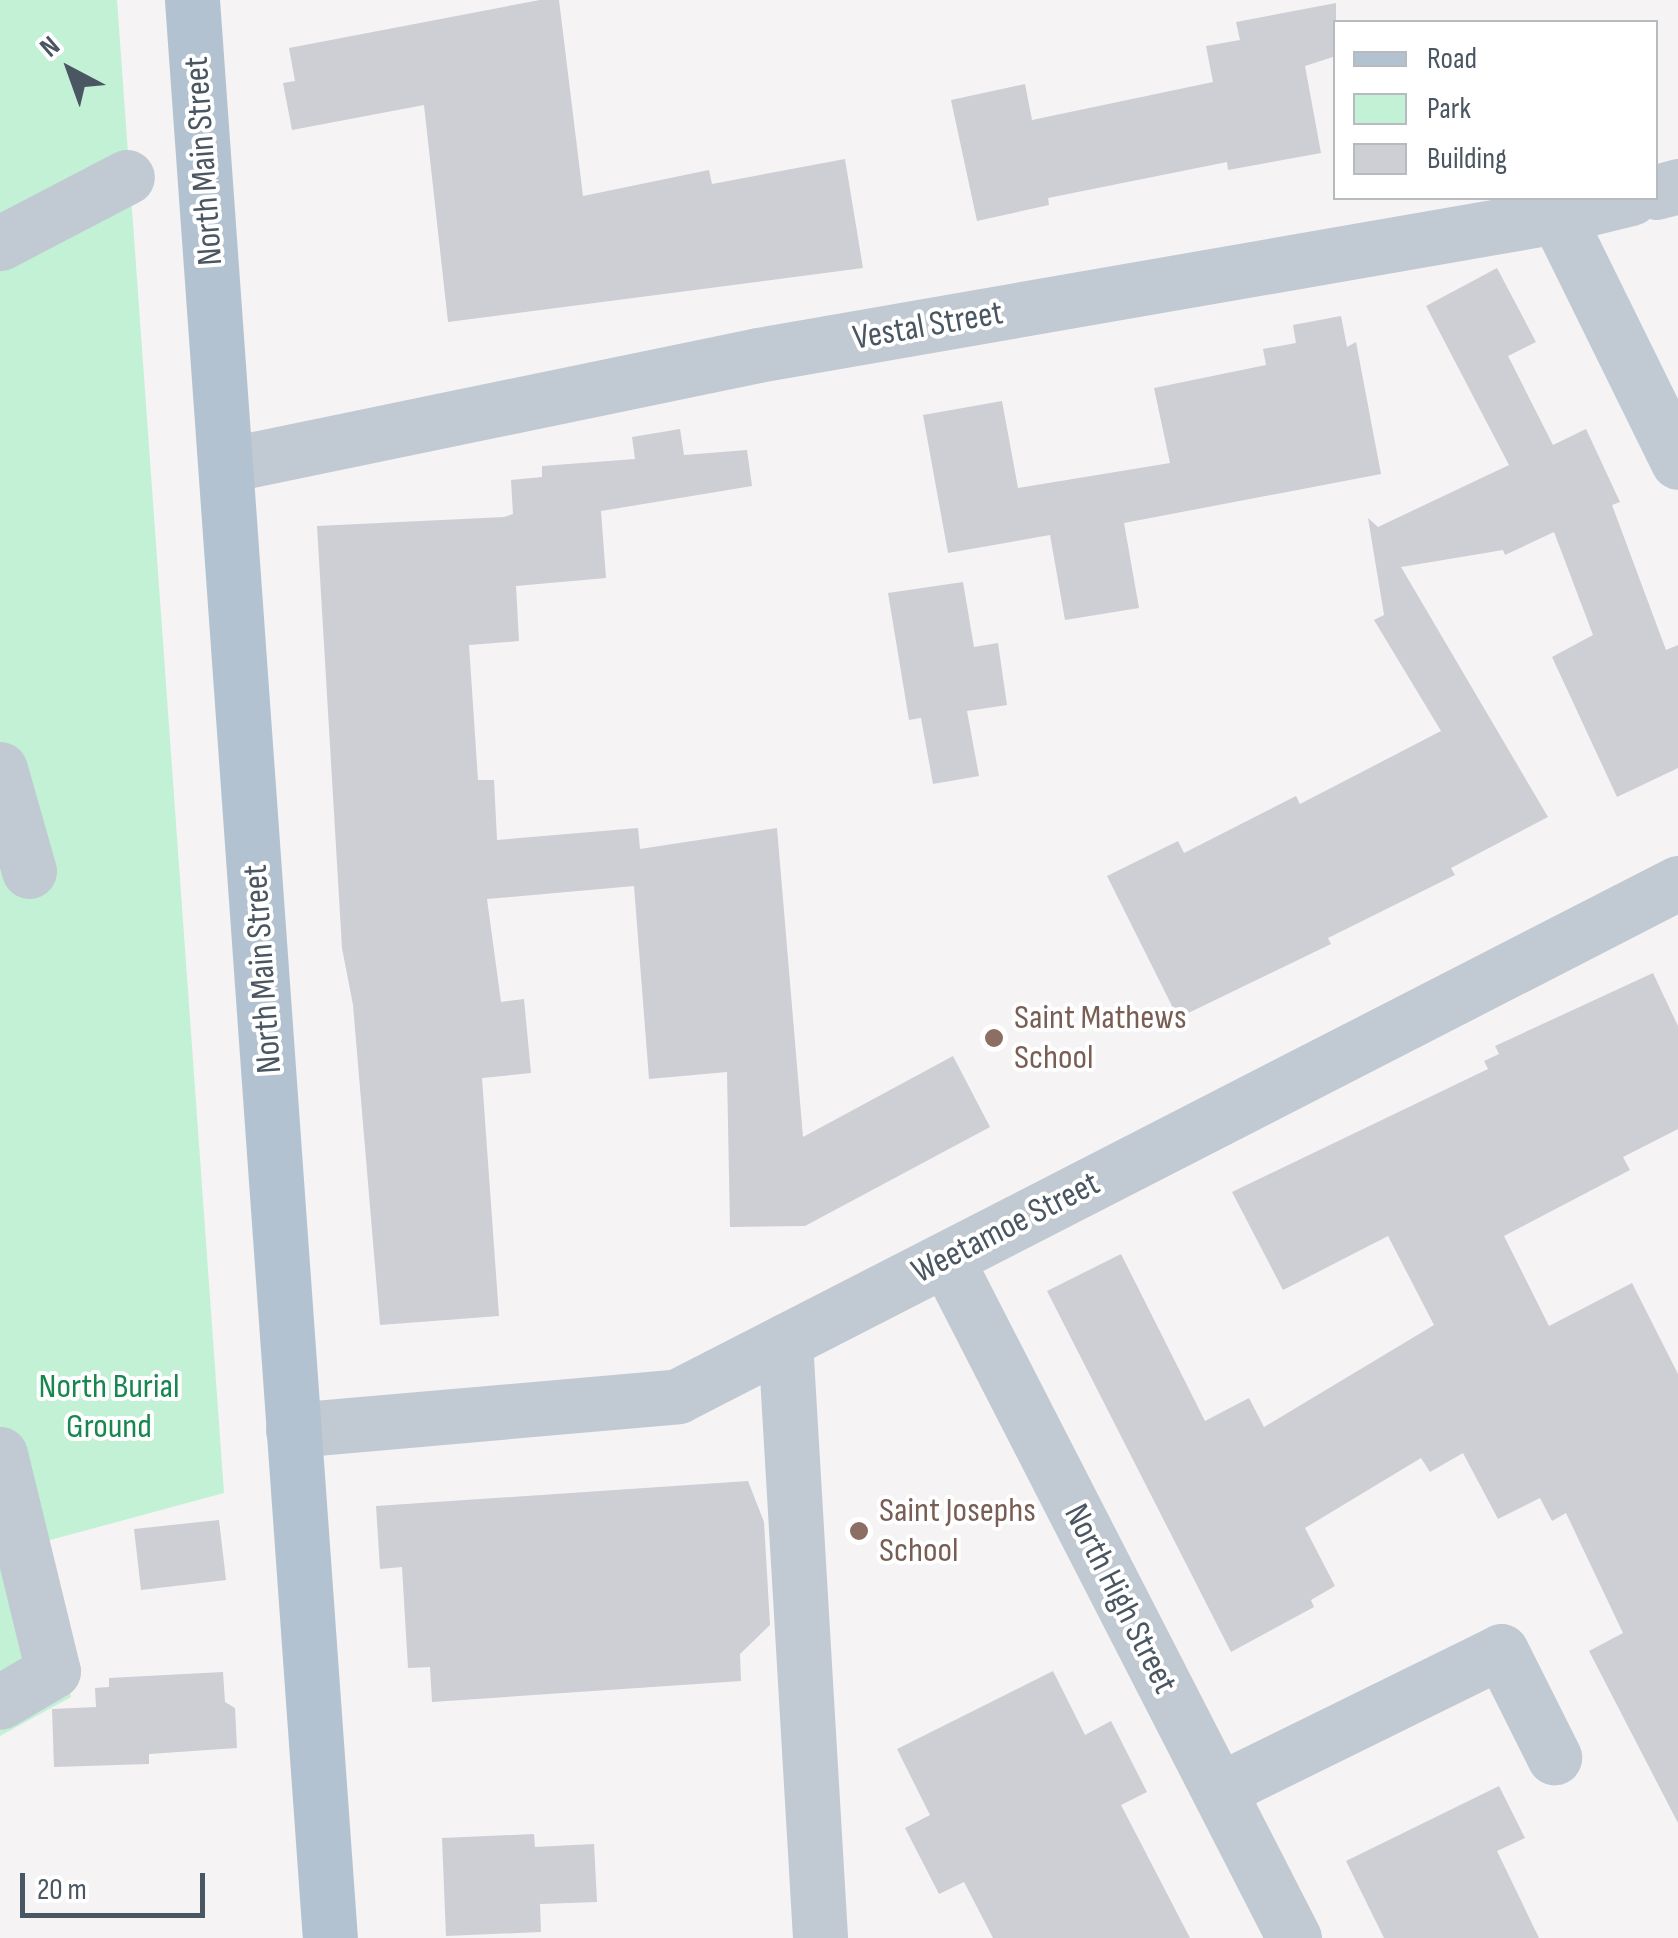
<!DOCTYPE html>
<html>
<head>
<meta charset="utf-8">
<style>
	body { margin:0 }
	#map { position:relative; width:1678px; height:1938px; overflow:hidden; background:#f5f3f3; font-family:"Sofia Sans Condensed",sans-serif }
	div>[style] { position:absolute }
	[style*='--x'] { left:calc(var(--x)*1px); top:calc(var(--y)*1px); width:calc(var(--w)*1px); rotate:calc(var(--a)*1deg) }
	.green>* { inset:0; background:#c3f1d5 }
	.building>* { inset:0; background:#cdcfd5 }
	.minor>* { height:55px; margin:-27.5px; padding:0 27.5px; transform-origin:27.5px; border-radius:27.5px; background:#c1cad2 }
	.major>* { height:55px; margin:-27.5px; padding:0 27.5px; transform-origin:27.5px; border-radius:27.5px; background:#b3c2d1 }
	.dots>* { width:28px; height:28px; translate:-50% -50%; box-sizing:border-box; border:5px solid #fff; border-radius:50% }
	span { translate:-50% -50%; white-space:nowrap; text-align:center; line-height:1.15; -webkit-text-stroke:8px #fff; paint-order:stroke }
	.street-label { font-size:35px; color:#4a5661 }
	.education-label { font-size:35px; color:#785e54 }
	.left { translate:0 -50%; text-align:left }
	.park-label { font-size:35px; color:#17864f }
	.legend { position:absolute; left:1333px; top:20px; width:325px; height:180px; box-sizing:border-box; background:#fff; border:2px solid #b7bbc0; margin:0; padding:12px 18px; list-style:none; font-size:30px; color:#4a5661 }
	.legend li { display:flex; align-items:center; gap:20px; height:50px }
	.legend b { width:50px; border:2px solid #b7bbc0 }
	.north { position:absolute; left:20px; top:20px; width:100px; height:100px; -webkit-text-stroke:8px #fff; paint-order:stroke; rotate:319deg; font-size:28px; font-weight:700; line-height:40px; text-align:center; color:#4a5661 }
	.north::after { content:''; display:block; margin:auto; width:35px; height:45px; background:#4a5661; clip-path:polygon(50% 0,100% 100%,50% 72%,0 100%) }
	.scale { position:absolute; left:20px; top:1873px; width:185px; height:45px; box-sizing:border-box; border:5px solid #4a5661; border-top:0; padding-left:12px; font-size:30px; line-height:35px; white-space:nowrap; color:#4a5661; -webkit-text-stroke:8px #fff; paint-order:stroke }
</style>
</head>
<body>
<div id="map">
	<div class="green">
		<i style="clip-path:polygon(0 0,117px 0,224px 1493px,39px 1543px,71px 1697px,0 1736px)"></i>
	</div>
	<div class="building">
		<i style="clip-path:polygon(540px 0,559px 0,583px 196px,709px 170px,712px 184px,845px 159px,863px 268px,448px 322px,424px 105px,292px 130px,283px 83px,295px 81px,289px 48px)"></i>
		<i style="clip-path:polygon(1336px 3px,1336px 56px,1305px 66px,1321px 153px,1228px 170px,1227px 162px,1048px 198px,1049px 205px,977px 221px,951px 100px,1025px 84px,1032px 120px,1213px 82px,1206px 46px,1240px 40px,1236px 22px)"></i>
		<i style="clip-path:polygon(1497px 268px,1536px 342px,1508px 356px,1553px 445px,1586px 429px,1620px 502px,1612px 505px,1666px 650px,1678px 645px,1678px 768px,1617px 797px,1552px 657px,1593px 635px,1554px 532px,1505px 555px,1503px 550px,1401px 567px,1548px 817px,1451px 868px,1455px 875px,1328px 938px,1331px 944px,1178px 1018px,1107px 876px,1178px 841px,1184px 853px,1296px 796px,1300px 804px,1441px 731px,1374px 620px,1384px 615px,1368px 518px,1378px 527px,1509px 465px,1426px 306px)"></i>
		<i style="clip-path:polygon(1341px 316px,1347px 347px,1356px 342px,1381px 474px,1124px 523px,1139px 608px,1065px 620px,1050px 535px,948px 553px,923px 415px,1002px 401px,1018px 488px,1170px 463px,1154px 388px,1266px 365px,1263px 349px,1296px 343px,1293px 325px)"></i>
		<i style="clip-path:polygon(680px 429px,684px 455px,747px 450px,752px 486px,601px 511px,606px 578px,516px 586px,519px 641px,469px 645px,478px 780px,494px 780px,497px 840px,638px 828px,640px 849px,777px 828px,803px 1137px,953px 1056px,990px 1127px,805px 1226px,730px 1227px,727px 1072px,649px 1079px,634px 886px,487px 899px,501px 1002px,524px 999px,531px 1073px,482px 1078px,499px 1316px,380px 1325px,353px 1005px,342px 948px,317px 526px,504px 517px,513px 514px,511px 480px,542px 477px,542px 466px,635px 459px,632px 437px)"></i>
		<i style="clip-path:polygon(963px 582px,974px 647px,998px 643px,1007px 705px,967px 711px,979px 776px,933px 784px,921px 718px,909px 720px,888px 593px)"></i>
		<i style="clip-path:polygon(1653px 973px,1678px 1026px,1678px 1129px,1623px 1157px,1630px 1170px,1504px 1236px,1549px 1326px,1632px 1283px,1678px 1374px,1678px 1823px,1589px 1651px,1623px 1633px,1566px 1513px,1552px 1521px,1540px 1498px,1498px 1519px,1463px 1453px,1430px 1472px,1421px 1458px,1305px 1528px,1335px 1586px,1311px 1600px,1314px 1607px,1231px 1652px,1047px 1291px,1121px 1254px,1205px 1421px,1249px 1398px,1264px 1427px,1434px 1325px,1388px 1236px,1283px 1290px,1232px 1192px,1488px 1069px,1484px 1061px,1499px 1054px,1495px 1046px)"></i>
		<i style="clip-path:polygon(748px 1481px,764px 1522px,770px 1625px,740px 1654px,741px 1681px,432px 1702px,430px 1667px,408px 1668px,402px 1567px,380px 1569px,376px 1506px)"></i>
		<i style="clip-path:polygon(219px 1520px,226px 1580px,141px 1590px,134px 1529px)"></i>
		<i style="clip-path:polygon(1053px 1671px,1085px 1735px,1111px 1721px,1147px 1792px,1121px 1805px,1190px 1938px,993px 1938px,964px 1882px,939px 1894px,905px 1828px,930px 1815px,897px 1749px)"></i>
		<i style="clip-path:polygon(223px 1672px,225px 1702px,235px 1708px,237px 1748px,149px 1754px,149px 1764px,54px 1767px,52px 1709px,96px 1707px,95px 1688px,109px 1687px,109px 1678px)"></i>
		<i style="clip-path:polygon(1499px 1786px,1525px 1838px,1497px 1851px,1539px 1938px,1384px 1938px,1346px 1861px)"></i>
		<i style="clip-path:polygon(534px 1834px,535px 1847px,594px 1844px,597px 1902px,540px 1904px,541px 1932px,446px 1936px,442px 1838px)"></i>
	</div>
	<div class="minor">
		<i style="--x:1656;--y:192;--w:23;--a:-15"></i>
		<i style="--x:1557;--y:216;--w:274;--a:63.8"></i>
		<i style="--x:0;--y:243;--w:143;--a:-27.5"></i>
		<i style="--x:226;--y:465;--w:543;--a:-11.68"></i>
		<i style="--x:758;--y:355;--w:811;--a:-9.87"></i>
		<i style="--x:1557;--y:216;--w:76;--a:-13.7"></i>
		<i style="--x:0;--y:769;--w:106;--a:74.1"></i>
		<i style="--x:946;--y:1259;--w:763;--a:62.86"></i>
		<i style="--x:785;--y:1341;--w:598;--a:86.64"></i>
		<i style="--x:293;--y:1430;--w:386;--a:-5"></i>
		<i style="--x:678;--y:1396;--w:1124;--a:-27.16"></i>
		<i style="--x:0;--y:1454;--w:223;--a:76.3"></i>
		<i style="--x:53;--y:1671;--w:61;--a:149.7"></i>
		<i style="--x:1219;--y:1790;--w:314;--a:-26.2"></i>
		<i style="--x:1501;--y:1651;--w:119;--a:63.4"></i>
	</div>
	<div class="major">
		<i style="--x:192;--y:0;--w:1943;--a:85.93"></i>
	</div>
	<div class="dots">
		<i style="left:994px;top:1038px;background:#8d6e63"></i>
		<i style="left:859px;top:1531px;background:#8d6e63"></i>
	</div>
	<div class="street-label">
		<span style="left:204px;top:161px;rotate:-94deg">North Main Street</span>
		<span style="left:928px;top:326px;rotate:-10deg">Vestal Street</span>
		<span style="left:263px;top:969px;rotate:-94deg">North Main Street</span>
		<span style="left:1006px;top:1228px;rotate:-27deg">Weetamoe Street</span>
		<span style="left:1120px;top:1599px;rotate:63deg">North High Street</span>
	</div>
	<div class="education-label">
		<span class="left" style="left:1014px;top:1038px">Saint Mathews<br>School</span>
		<span class="left" style="left:879px;top:1531px">Saint Josephs<br>School</span>
	</div>
	<div class="park-label">
		<span style="left:109px;top:1407px">North Burial<br>Ground</span>
	</div>
	<ul class="legend">
	<li><b style="height:12px;background:#b3c2d1"></b>Road</li>
	<li><b style="height:28px;background:#c3f1d5"></b>Park</li>
	<li><b style="height:28px;background:#cdcfd5"></b>Building</li>
	</ul>
	<div class="north">N</div>
	<div class="scale">20 m</div>
</div>
</body>
</html>
